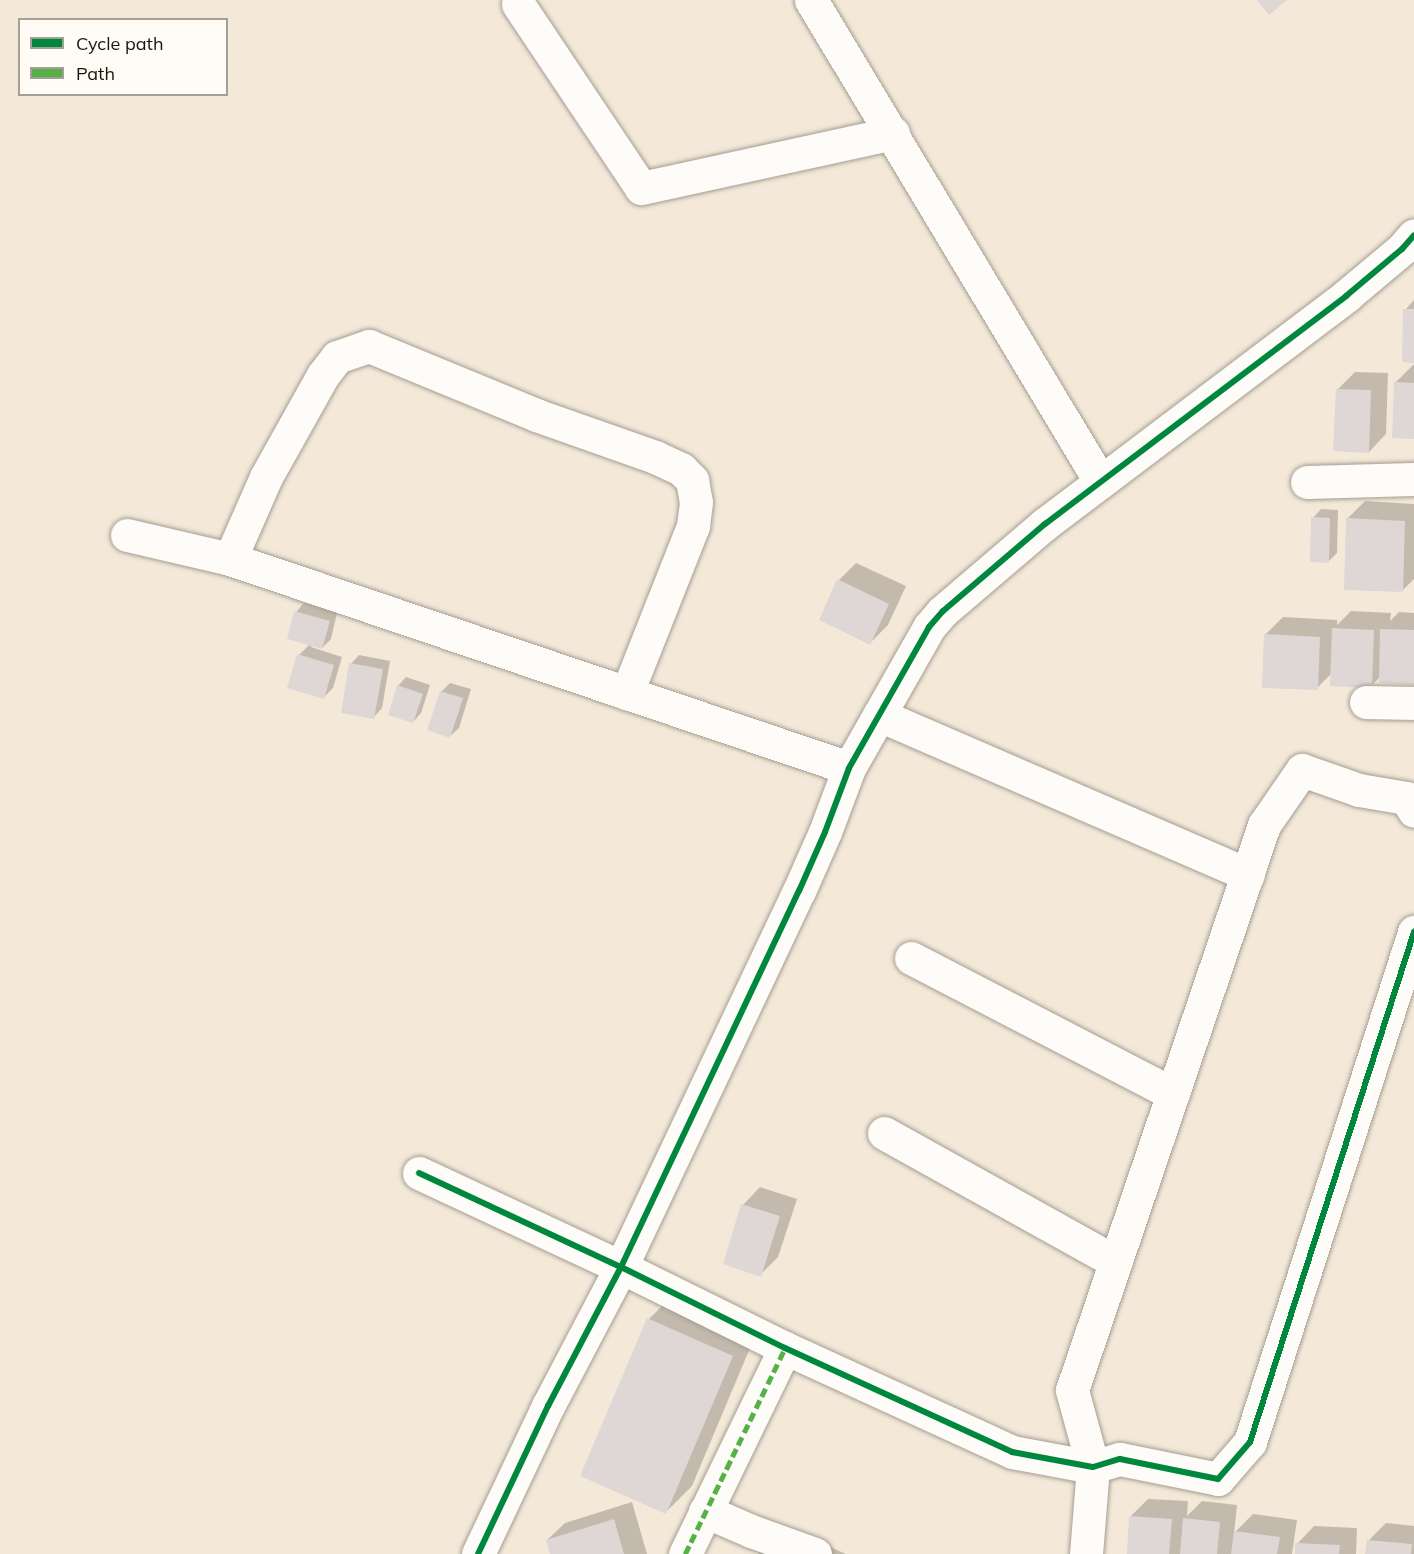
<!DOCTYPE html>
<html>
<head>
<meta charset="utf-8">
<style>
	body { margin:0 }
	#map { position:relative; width:1414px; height:1554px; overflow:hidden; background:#f4e9d9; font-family:Mulish,sans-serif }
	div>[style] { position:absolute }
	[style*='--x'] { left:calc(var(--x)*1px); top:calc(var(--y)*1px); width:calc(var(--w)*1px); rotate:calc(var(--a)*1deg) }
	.shadow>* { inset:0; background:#0003 }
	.building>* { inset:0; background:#ded7d5 }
	.roads { filter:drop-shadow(0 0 2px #a59d92) drop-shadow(0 0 2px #a59d92) }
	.minor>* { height:33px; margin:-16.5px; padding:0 16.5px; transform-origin:16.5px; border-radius:16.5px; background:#fdfcf9 }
	.quiet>* { height:4.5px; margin-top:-2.25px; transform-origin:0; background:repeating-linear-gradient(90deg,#55b144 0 9px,transparent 0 13.5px) }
	.cycleway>* { height:6px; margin:-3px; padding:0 3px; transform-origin:3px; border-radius:3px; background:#00873e }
	span { translate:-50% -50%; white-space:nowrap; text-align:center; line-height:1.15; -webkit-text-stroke:4.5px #fffbf5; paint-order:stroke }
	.legend { position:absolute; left:18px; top:18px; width:210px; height:78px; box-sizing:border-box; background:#fffbf5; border:2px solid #a49f97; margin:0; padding:8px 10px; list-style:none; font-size:18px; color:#1b140a }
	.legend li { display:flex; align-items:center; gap:12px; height:30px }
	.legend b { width:30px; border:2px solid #a49f97 }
</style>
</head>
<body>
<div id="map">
	<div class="shadow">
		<i style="clip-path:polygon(1414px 300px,1414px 361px,1405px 310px)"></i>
		<i style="clip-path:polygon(1413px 365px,1414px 365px,1414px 438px,1395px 383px)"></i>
		<i style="clip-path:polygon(1355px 372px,1388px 373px,1386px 434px,1369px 452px,1337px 390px)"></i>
		<i style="clip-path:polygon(1365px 501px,1414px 504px,1414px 579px,1402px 591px,1347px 519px)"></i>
		<i style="clip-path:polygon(1321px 509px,1338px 510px,1337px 553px,1328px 562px,1313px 518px)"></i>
		<i style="clip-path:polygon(856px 563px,906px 586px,888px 625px,870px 643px,839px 580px)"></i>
		<i style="clip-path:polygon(304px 603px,337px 613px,331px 639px,322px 648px,312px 645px,311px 647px,342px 657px,333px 688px,324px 697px,299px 655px,310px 644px,296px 612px)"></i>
		<i style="clip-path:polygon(1351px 611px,1391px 613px,1390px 621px,1399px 612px,1414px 613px,1414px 683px,1380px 677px,1371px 686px,1331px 674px,1317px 688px,1265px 635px,1283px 617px,1337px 620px,1337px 625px)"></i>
		<i style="clip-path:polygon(359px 655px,390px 661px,382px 708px,374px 717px,351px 664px)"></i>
		<i style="clip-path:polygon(406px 677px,430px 685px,421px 713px,413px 722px,398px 686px)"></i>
		<i style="clip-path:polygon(450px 683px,471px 689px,459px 728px,450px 736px,429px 729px,442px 691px)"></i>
		<i style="clip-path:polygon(760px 1187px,797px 1199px,778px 1257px,760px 1275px,725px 1264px,743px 1205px)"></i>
		<i style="clip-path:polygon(675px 1293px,758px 1329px,692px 1486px,666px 1512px,649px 1319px)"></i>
		<i style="clip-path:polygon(1148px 1499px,1188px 1501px,1187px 1516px,1202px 1501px,1237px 1505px,1234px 1533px,1253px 1514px,1297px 1520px,1292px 1554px,1128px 1554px,1131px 1516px)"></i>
		<i style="clip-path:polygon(632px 1502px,647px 1554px,551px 1554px,547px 1540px,565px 1523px)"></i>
		<i style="clip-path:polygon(1386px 1523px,1414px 1526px,1414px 1554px,1367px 1554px,1368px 1541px)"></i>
		<i style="clip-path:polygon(1314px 1526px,1357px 1528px,1356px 1554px,1296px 1554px,1297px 1544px)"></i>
		<i style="clip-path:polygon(785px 1527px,846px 1554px,758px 1554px)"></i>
	</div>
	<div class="building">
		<i style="clip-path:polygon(1257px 0,1287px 0,1269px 15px)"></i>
		<i style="clip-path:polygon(1403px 309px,1414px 309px,1414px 363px,1402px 362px)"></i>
		<i style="clip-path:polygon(1394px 382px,1414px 383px,1414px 439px,1392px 438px)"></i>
		<i style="clip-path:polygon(1336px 389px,1371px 390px,1369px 453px,1333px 451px)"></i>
		<i style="clip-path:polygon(1311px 517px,1330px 518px,1329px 563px,1310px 562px)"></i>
		<i style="clip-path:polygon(1346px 518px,1405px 521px,1403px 592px,1344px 590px)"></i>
		<i style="clip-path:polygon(837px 579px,889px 604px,870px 645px,819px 620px)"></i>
		<i style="clip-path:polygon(294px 611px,330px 621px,322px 649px,287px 639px)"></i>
		<i style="clip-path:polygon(1332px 628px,1374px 630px,1372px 688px,1330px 686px)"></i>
		<i style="clip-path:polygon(1380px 629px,1414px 630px,1414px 685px,1379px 683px)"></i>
		<i style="clip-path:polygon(1264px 634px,1320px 637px,1318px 690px,1262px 688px)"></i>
		<i style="clip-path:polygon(297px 654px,334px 665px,324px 699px,287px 688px)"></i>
		<i style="clip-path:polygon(349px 663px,383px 669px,374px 719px,341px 713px)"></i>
		<i style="clip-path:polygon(397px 685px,423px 694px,413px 723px,388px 715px)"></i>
		<i style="clip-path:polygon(440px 691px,463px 698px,450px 738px,427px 730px)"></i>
		<i style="clip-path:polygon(741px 1204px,780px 1216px,761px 1277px,723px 1264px)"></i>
		<i style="clip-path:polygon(647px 1318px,733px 1356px,666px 1514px,580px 1476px)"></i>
		<i style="clip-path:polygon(1129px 1516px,1172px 1519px,1169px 1554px,1127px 1554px)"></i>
		<i style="clip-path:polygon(1183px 1518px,1220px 1522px,1217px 1554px,1180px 1554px)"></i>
		<i style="clip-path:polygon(614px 1519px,624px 1554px,550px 1554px,546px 1540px)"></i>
		<i style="clip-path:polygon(1234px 1531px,1280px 1537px,1277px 1554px,1231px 1554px)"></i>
		<i style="clip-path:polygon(1367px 1540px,1412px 1544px,1411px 1554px,1365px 1554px)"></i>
		<i style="clip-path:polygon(1295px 1543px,1340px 1545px,1339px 1554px,1295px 1554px)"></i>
	</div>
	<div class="roads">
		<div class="minor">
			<i style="--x:811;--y:0;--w:561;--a:59"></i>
			<i style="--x:518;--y:4;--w:221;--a:56.2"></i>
			<i style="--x:641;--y:188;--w:258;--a:-12.3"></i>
			<i style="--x:1307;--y:482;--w:107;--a:-1.6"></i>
			<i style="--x:127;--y:535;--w:106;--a:13.1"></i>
			<i style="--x:230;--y:559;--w:653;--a:18.66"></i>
			<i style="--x:230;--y:559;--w:90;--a:-66.3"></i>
			<i style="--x:266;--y:477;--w:117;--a:-60.8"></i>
			<i style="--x:323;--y:375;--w:23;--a:-52"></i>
			<i style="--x:337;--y:357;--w:34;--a:-19"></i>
			<i style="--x:369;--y:346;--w:181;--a:22.4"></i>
			<i style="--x:536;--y:415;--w:126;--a:19.4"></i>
			<i style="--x:655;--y:457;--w:29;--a:25"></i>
			<i style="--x:681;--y:469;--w:16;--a:45"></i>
			<i style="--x:692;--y:480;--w:22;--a:80"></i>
			<i style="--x:696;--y:502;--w:24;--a:97"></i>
			<i style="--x:693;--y:526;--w:180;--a:111.6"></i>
			<i style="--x:1366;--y:702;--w:48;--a:1.2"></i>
			<i style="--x:879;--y:715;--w:402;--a:23.4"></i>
			<i style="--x:911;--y:958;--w:295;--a:27.4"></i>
			<i style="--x:884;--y:1133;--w:265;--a:29.1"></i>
			<i style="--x:419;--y:1173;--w:223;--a:25"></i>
			<i style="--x:621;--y:1267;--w:416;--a:-64.7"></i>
			<i style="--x:799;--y:891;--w:64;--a:-66.2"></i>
			<i style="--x:825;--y:832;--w:68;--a:-69.4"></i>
			<i style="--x:849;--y:768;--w:162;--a:-60.4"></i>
			<i style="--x:929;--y:627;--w:21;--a:-49"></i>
			<i style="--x:943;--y:611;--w:134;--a:-40.5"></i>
			<i style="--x:1045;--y:524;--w:378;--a:-37.1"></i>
			<i style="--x:1346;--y:296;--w:73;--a:-40"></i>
			<i style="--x:1402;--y:249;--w:18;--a:-49"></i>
			<i style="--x:705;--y:1511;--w:50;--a:23.5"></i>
			<i style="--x:751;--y:1531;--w:68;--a:19.8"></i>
			<i style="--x:478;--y:1554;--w:164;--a:-64.7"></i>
			<i style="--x:548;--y:1406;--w:157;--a:-62.3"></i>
			<i style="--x:621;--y:1267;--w:183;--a:26.3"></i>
			<i style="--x:785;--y:1348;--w:250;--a:24.6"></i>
			<i style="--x:1012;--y:1452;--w:82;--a:10.5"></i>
			<i style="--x:1093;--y:1467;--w:28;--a:-17"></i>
			<i style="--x:1120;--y:1459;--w:100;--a:11.5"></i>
			<i style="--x:1218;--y:1479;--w:49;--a:-49.1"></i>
			<i style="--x:1250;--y:1442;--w:536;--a:-72.17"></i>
			<i style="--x:685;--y:1554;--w:229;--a:-64.1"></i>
			<i style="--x:1086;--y:1554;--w:87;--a:-85.4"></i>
			<i style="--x:1093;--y:1467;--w:80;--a:-105.3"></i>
			<i style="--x:1072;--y:1390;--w:597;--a:-71.23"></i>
			<i style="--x:1264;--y:825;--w:67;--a:-55.4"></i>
			<i style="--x:1302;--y:770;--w:60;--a:19.3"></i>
			<i style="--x:1359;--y:790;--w:48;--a:9.7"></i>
			<i style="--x:1406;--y:798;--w:15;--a:58"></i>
		</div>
	</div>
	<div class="quiet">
		<i style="--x:685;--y:1554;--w:229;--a:-64.1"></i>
	</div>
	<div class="cycleway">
		<i style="--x:419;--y:1173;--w:223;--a:25"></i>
		<i style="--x:621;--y:1267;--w:416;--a:-64.7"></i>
		<i style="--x:799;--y:891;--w:64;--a:-66.2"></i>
		<i style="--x:825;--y:832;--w:68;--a:-69.4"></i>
		<i style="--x:849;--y:768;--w:162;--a:-60.4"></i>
		<i style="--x:929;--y:627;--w:21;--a:-49"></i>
		<i style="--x:943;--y:611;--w:134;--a:-40.5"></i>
		<i style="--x:1045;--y:524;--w:378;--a:-37.1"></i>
		<i style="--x:1346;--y:296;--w:73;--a:-40"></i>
		<i style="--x:1402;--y:249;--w:18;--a:-49"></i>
		<i style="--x:478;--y:1554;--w:164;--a:-64.7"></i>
		<i style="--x:548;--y:1406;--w:157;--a:-62.3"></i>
		<i style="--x:621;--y:1267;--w:183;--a:26.3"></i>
		<i style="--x:785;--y:1348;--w:250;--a:24.6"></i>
		<i style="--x:1012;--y:1452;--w:82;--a:10.5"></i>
		<i style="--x:1093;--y:1467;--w:28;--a:-17"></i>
		<i style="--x:1120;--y:1459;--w:100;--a:11.5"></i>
		<i style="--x:1218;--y:1479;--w:49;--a:-49.1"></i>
		<i style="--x:1250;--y:1442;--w:536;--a:-72.17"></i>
	</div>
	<ul class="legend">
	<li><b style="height:8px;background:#00873e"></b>Cycle path</li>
	<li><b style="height:8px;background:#55b144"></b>Path</li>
	</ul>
</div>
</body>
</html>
